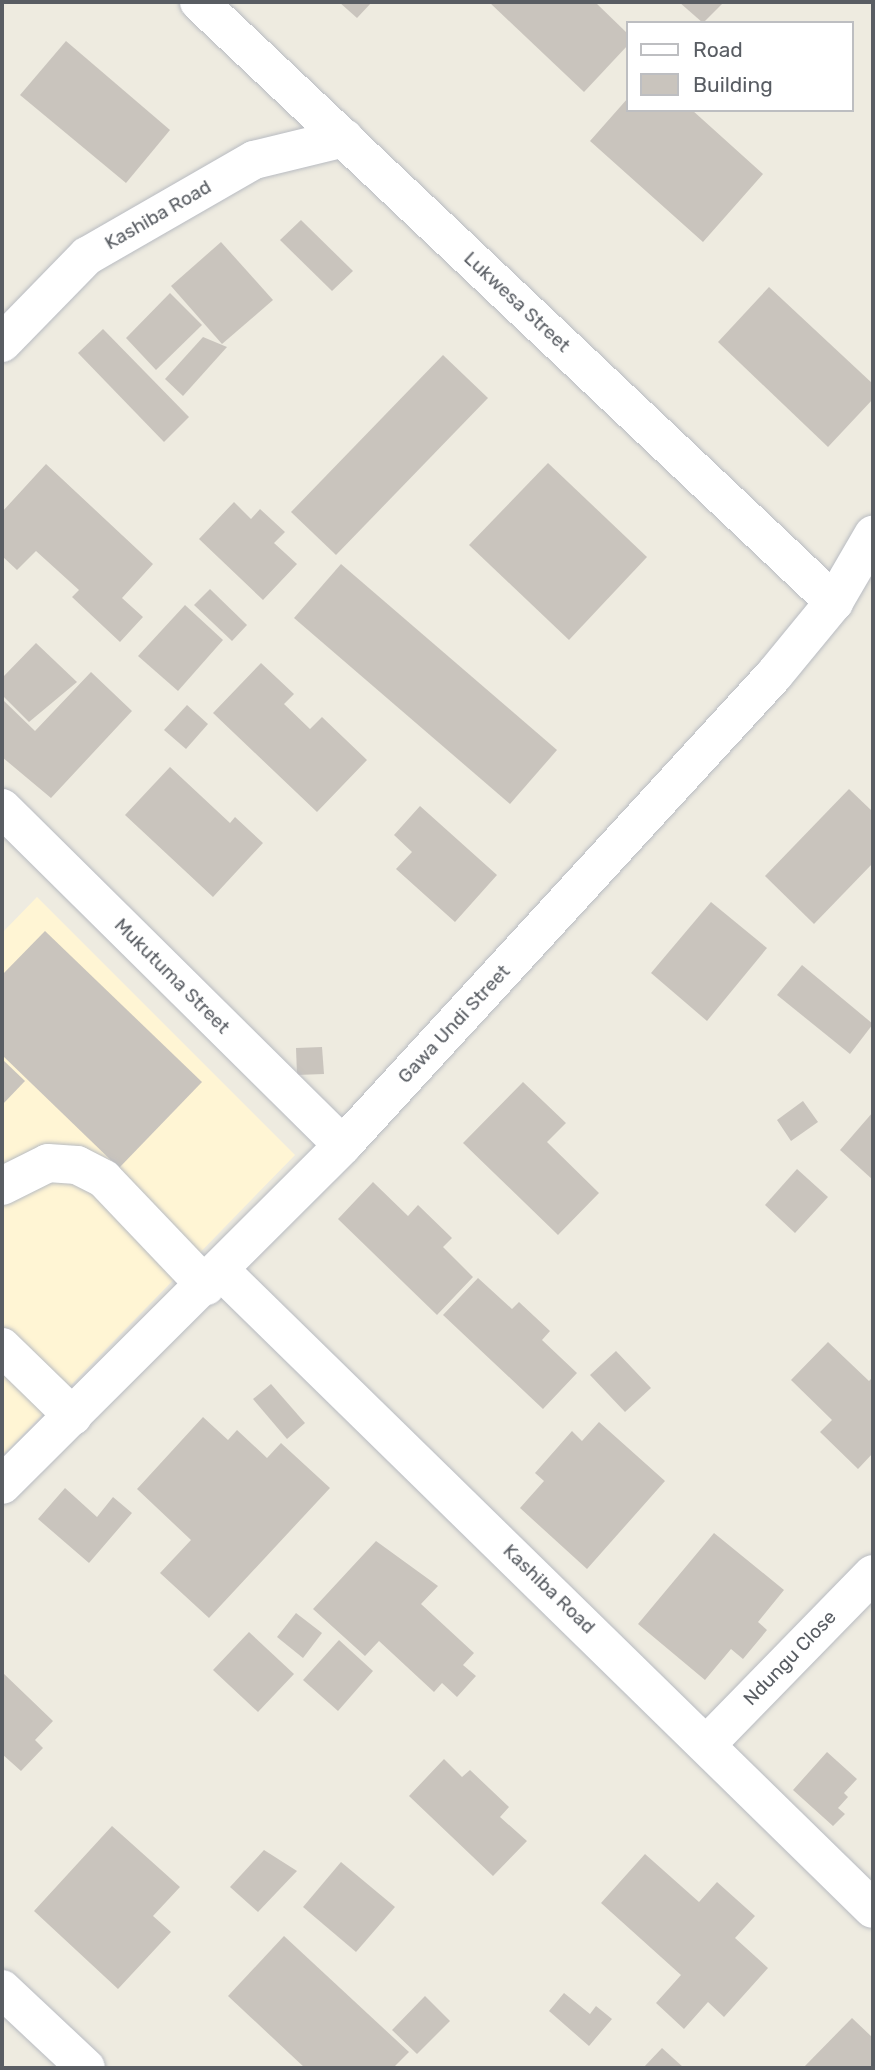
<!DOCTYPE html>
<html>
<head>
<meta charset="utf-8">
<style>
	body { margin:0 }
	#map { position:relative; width:875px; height:2070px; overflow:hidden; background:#eeebe0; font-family:Rubik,sans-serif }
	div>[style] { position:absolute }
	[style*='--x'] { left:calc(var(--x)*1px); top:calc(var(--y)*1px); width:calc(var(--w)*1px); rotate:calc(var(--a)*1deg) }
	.commercial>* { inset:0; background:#fff5d4 }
	.building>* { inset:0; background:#c9c4bd }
	.roads { filter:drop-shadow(0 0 2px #b8bbc1) drop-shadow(0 0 2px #b8bbc1) }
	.minor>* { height:38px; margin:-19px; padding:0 19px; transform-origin:19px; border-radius:19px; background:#fff }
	span { translate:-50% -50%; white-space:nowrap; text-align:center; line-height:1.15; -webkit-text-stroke:5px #fff; paint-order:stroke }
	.street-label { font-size:19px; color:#595d63 }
	.frame { position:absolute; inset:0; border:4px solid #595d63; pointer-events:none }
	.legend { position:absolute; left:626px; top:21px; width:228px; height:91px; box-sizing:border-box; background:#fff; border:2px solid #bdbec1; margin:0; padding:9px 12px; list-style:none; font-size:21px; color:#595d63 }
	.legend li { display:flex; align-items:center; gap:14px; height:35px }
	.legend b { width:35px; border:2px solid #bdbec1 }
</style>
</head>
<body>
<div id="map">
	<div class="commercial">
		<i style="clip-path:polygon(37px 897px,295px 1155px,2px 1456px,2px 933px)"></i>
	</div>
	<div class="building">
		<i style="clip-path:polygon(339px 2px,372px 2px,357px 18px)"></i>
		<i style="clip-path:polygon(489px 2px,595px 2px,628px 34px,628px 45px,584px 92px)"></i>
		<i style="clip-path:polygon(679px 2px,724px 2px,703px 23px)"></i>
		<i style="clip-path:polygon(66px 41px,170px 130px,126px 183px,20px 95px)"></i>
		<i style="clip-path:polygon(628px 98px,628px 110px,692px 110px,763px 174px,703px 242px,590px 141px)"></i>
		<i style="clip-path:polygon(301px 220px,353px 271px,332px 291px,280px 240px)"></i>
		<i style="clip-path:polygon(221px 242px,273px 300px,222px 344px,171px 286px)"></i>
		<i style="clip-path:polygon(769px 287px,873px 384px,873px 399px,828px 447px,718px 342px)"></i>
		<i style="clip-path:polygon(170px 293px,202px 325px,156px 370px,126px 338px)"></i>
		<i style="clip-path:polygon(103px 329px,189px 417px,164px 442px,78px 353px)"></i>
		<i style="clip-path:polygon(203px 337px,227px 347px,183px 396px,165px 379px)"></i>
		<i style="clip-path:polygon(443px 355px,488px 398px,336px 555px,291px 512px)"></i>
		<i style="clip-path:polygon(548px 463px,647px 557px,569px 640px,469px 545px)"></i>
		<i style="clip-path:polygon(46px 464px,153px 564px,122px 598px,143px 617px,120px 642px,72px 597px,79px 590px,36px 551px,17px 570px,2px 556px,2px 512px)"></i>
		<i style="clip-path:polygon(234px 502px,251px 519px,260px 509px,285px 532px,274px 543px,297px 564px,263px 600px,199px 539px)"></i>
		<i style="clip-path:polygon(341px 564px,557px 750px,510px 804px,294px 618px)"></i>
		<i style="clip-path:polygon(210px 589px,247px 625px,232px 641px,194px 605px)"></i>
		<i style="clip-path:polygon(185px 605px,223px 640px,178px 691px,138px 656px)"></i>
		<i style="clip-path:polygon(36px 643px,77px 682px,29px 722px,2px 695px,2px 678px)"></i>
		<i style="clip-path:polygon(261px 663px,294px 694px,284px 704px,310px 729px,322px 717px,367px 760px,317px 812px,213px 713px)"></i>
		<i style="clip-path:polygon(91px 672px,132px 711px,51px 798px,2px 757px,2px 699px,35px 731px)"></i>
		<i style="clip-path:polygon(187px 705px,208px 724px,186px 749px,164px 730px)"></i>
		<i style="clip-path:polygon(170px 767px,230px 823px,235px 817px,263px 843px,213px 897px,125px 815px)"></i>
		<i style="clip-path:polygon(849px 789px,873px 812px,873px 863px,814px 924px,765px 876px)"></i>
		<i style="clip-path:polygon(420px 806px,497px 875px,455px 922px,396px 869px,412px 852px,394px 835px)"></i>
		<i style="clip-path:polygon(711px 902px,767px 948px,707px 1021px,651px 973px)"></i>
		<i style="clip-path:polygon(45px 931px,202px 1082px,119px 1168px,2px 1055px,2px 975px)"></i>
		<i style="clip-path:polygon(802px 965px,873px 1024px,850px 1054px,777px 995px)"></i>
		<i style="clip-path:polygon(322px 1047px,324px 1074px,297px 1075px,296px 1048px)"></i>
		<i style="clip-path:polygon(2px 1059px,25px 1081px,2px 1105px)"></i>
		<i style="clip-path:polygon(523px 1082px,566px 1123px,547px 1142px,599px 1193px,558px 1235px,463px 1143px)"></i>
		<i style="clip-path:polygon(803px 1101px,818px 1122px,791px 1141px,777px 1120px)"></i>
		<i style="clip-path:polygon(873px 1112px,873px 1180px,840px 1150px)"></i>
		<i style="clip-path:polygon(797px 1169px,828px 1197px,795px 1233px,765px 1205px)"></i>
		<i style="clip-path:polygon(373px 1182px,408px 1216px,418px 1205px,452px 1238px,443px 1247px,473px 1277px,437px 1315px,338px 1219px)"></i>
		<i style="clip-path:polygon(478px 1278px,512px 1309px,519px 1302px,550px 1331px,542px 1340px,577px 1373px,543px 1409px,443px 1315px)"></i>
		<i style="clip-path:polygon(828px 1342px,869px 1381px,873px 1377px,873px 1453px,858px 1469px,820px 1432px,832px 1420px,791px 1380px)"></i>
		<i style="clip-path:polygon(616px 1351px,651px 1388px,625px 1412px,590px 1375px)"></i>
		<i style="clip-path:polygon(271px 1384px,305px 1423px,287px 1439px,253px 1399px)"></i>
		<i style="clip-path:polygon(203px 1417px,228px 1440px,237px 1430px,267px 1458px,281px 1443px,330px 1488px,209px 1618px,160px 1573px,191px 1540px,137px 1489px)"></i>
		<i style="clip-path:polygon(599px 1422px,665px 1481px,587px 1569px,520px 1508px,544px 1481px,535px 1473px,572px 1431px,582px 1441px)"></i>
		<i style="clip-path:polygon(65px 1488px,97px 1517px,113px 1497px,132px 1513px,89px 1563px,38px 1519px)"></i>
		<i style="clip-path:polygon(714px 1533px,784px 1590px,758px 1622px,767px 1630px,743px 1659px,731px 1649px,705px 1680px,638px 1624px)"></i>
		<i style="clip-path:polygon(376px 1541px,438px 1586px,421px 1604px,474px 1653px,463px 1665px,476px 1676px,457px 1697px,442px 1683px,434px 1692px,379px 1641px,365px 1656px,313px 1609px)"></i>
		<i style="clip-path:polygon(296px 1613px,322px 1633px,303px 1658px,277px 1637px)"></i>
		<i style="clip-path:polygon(249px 1632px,294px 1674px,258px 1712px,213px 1670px)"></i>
		<i style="clip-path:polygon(339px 1640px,373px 1671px,338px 1711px,303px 1680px)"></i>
		<i style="clip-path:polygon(2px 1672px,53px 1721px,35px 1740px,43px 1748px,21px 1771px,2px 1754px)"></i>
		<i style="clip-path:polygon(827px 1752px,857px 1779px,844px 1793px,848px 1797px,838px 1808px,845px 1814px,833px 1826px,793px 1790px)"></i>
		<i style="clip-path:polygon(444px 1759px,462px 1777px,470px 1770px,509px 1807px,500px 1817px,527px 1841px,493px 1876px,409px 1796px)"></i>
		<i style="clip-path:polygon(112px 1826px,180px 1887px,153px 1916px,171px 1932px,118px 1989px,34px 1911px)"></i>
		<i style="clip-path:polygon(264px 1850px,297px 1871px,258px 1912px,230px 1887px)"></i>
		<i style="clip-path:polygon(645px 1854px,699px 1902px,717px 1882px,755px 1916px,735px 1938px,768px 1968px,724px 2017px,708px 2002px,684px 2029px,656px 2003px,681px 1975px,601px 1903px)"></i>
		<i style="clip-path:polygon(341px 1862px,395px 1907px,356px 1952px,303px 1907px)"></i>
		<i style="clip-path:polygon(284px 1936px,409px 2052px,393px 2068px,305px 2068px,228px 1996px)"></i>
		<i style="clip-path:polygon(564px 1993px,590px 2014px,596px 2006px,612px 2019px,589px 2046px,549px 2011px)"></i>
		<i style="clip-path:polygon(425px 1996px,450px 2021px,417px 2054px,392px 2030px)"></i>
		<i style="clip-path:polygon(852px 2018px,873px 2038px,873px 2068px,803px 2068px)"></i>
		<i style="clip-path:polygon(662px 2048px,684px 2068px,643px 2068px)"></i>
	</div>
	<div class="roads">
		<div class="minor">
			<i style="--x:199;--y:2;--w:874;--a:43.38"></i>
			<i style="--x:2;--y:343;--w:122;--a:-45.7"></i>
			<i style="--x:87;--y:256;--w:193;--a:-29.9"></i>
			<i style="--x:254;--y:160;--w:93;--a:-13.7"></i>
			<i style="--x:2;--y:808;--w:479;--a:44.7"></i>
			<i style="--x:2;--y:1186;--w:51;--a:-26.6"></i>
			<i style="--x:48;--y:1163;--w:29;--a:4"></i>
			<i style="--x:77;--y:1165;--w:30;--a:27"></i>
			<i style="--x:104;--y:1179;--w:148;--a:46.4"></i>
			<i style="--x:221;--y:1271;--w:912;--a:44.38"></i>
			<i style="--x:2;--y:1347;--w:99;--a:44.2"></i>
			<i style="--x:2;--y:1485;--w:482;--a:-44.9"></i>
			<i style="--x:343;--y:1145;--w:638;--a:-47.48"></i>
			<i style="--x:774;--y:675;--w:94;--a:-50.6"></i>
			<i style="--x:834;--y:602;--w:78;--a:-59.8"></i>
			<i style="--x:708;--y:1743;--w:236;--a:-45.7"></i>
			<i style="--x:2;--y:1989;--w:115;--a:43.2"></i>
		</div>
	</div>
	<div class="street-label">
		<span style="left:158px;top:215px;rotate:-30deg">Kashiba Road</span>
		<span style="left:517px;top:302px;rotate:43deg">Lukwesa Street</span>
		<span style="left:172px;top:976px;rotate:45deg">Mukutuma Street</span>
		<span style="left:454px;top:1024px;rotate:-47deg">Gawa Undi Street</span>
		<span style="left:549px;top:1589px;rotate:44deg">Kashiba Road</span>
		<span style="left:790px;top:1658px;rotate:-46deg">Ndungu Close</span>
	</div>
	<div class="frame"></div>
	<ul class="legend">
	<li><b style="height:9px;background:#fff"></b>Road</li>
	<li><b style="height:19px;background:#c9c4bd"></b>Building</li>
	</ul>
</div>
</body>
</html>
